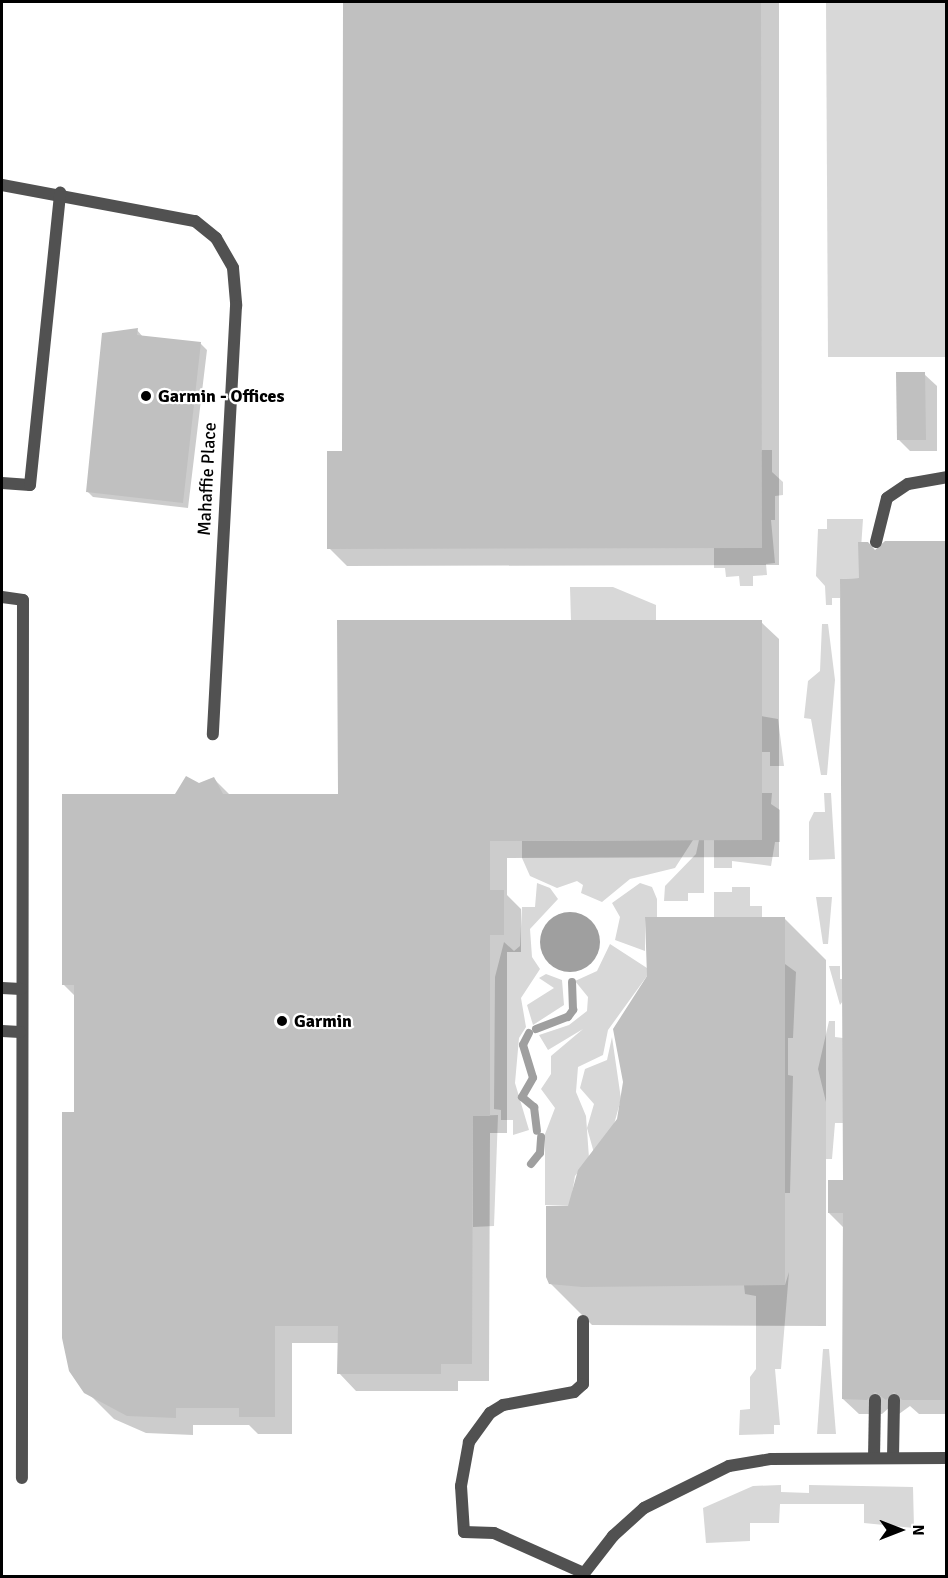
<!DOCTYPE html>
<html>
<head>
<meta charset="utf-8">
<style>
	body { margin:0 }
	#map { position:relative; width:948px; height:1578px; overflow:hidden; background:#fff; font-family:Signika,sans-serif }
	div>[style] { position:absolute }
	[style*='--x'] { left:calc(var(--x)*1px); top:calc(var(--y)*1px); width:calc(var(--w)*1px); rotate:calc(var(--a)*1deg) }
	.green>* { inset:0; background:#d8d8d8 }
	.water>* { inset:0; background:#9f9f9f }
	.round { border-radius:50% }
	.shadow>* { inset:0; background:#0003 }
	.stream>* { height:8px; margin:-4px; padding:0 4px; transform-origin:4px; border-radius:4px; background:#9f9f9f }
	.building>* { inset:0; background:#c0c0c0 }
	.service>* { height:12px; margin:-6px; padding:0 6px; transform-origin:6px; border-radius:6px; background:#515151 }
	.minor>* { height:12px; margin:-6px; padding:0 6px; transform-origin:6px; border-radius:6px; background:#515151 }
	.dots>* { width:16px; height:16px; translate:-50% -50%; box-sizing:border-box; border:3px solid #fff; border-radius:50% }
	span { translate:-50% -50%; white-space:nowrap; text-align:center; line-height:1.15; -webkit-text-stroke:4.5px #fff; paint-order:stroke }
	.poi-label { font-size:18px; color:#000; font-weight:700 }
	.left { translate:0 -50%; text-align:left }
	.street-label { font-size:18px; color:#000 }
	.frame { position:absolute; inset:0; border:3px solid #000; pointer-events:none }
	.north { position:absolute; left:870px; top:1500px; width:60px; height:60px; -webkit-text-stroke:4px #fff; paint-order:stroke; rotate:90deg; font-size:16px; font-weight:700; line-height:24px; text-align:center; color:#000 }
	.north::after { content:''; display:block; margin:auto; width:21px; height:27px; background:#000; clip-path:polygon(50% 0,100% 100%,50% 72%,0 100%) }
</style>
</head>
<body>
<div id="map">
	<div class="green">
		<i style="clip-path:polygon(826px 2px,946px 2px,946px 357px,828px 357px)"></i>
		<i style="clip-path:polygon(762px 450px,772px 450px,772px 472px,783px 482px,783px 495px,775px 496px,775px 520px,771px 520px,775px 563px,766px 564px,767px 575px,753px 576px,753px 586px,740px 586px,739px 576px,726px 577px,725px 568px,714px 568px,714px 548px)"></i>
		<i style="clip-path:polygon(827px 519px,863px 519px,859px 578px,840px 579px,840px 598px,832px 598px,832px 605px,826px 605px,825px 586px,816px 576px,818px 529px,827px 529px)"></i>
		<i style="clip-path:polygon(570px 587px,613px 587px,656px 605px,656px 621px,571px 621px)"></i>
		<i style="clip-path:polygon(822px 624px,828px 624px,835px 680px,827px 775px,821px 775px,811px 719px,804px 718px,808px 681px,820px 671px)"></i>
		<i style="clip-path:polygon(761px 716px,778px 719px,784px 766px,770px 766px,770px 752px,762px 752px)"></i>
		<i style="clip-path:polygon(761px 793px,772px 793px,771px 804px,780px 810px,780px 842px,775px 842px,771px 866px,732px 861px,732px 868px,714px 868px,714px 840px)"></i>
		<i style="clip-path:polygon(824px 793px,831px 793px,835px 859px,809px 860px,809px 822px,814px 812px,825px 812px)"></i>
		<i style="clip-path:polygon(693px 840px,675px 868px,630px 879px,602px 902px,581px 893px,583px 885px,577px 881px,557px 888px,530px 876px,522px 858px,522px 841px)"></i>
		<i style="clip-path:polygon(699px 840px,704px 840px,704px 893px,688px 893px,688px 901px,664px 901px,665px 886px,696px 854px)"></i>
		<i style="clip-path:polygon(537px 883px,550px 888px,558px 899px,530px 929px,532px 957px,540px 969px,521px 998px,526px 1027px,519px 1038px,515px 1083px,529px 1130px,513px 1135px,513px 1120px,501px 1120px,501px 1110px,494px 1109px,495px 977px,504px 942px,514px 951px,520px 946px,522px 907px,535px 907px)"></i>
		<i style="clip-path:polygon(640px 883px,652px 887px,657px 899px,657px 917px,645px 917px,645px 951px,615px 940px,620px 917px,612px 903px)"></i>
		<i style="clip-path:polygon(732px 887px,750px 887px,750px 906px,762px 906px,762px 917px,714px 917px,714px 892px,732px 892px)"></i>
		<i style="clip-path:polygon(816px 897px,832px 897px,828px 944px,823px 944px)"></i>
		<i style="clip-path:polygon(610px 944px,647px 968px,647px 976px,608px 1030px,603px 1055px,578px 1067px,576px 1092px,586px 1116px,589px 1158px,575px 1176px,570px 1206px,545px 1205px,545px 1134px,555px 1108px,541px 1089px,551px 1074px,551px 1056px,583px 1029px,548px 1050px,539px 1035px,569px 1025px,587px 1011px,588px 997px,575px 981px,597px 971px)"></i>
		<i style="clip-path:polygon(785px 964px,796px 972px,793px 1038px,788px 1038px,788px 1075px,793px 1076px,790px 1193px,785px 1193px)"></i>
		<i style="clip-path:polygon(829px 966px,840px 966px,840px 979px,859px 979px,840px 1005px)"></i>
		<i style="clip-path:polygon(546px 974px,562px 980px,564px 1005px,533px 1025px,527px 1005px,554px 988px,539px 978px)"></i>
		<i style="clip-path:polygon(829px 1021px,835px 1021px,835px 1037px,843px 1038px,843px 1123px,835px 1123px,832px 1159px,826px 1159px,826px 1102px,818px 1069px)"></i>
		<i style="clip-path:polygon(612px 1037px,621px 1099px,613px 1128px,594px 1153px,587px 1128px,594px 1104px,580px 1088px,585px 1069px,607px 1060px)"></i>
		<i style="clip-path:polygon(498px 1115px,494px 1226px,473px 1227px,473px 1116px)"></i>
		<i style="clip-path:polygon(789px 1272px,781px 1369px,775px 1369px,780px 1425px,774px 1425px,774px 1434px,739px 1435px,740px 1410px,750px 1409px,750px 1377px,756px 1369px,756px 1296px,745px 1294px,744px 1285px,785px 1285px)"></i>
		<i style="clip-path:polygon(823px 1349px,829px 1349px,836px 1434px,817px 1434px)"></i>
		<i style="clip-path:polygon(781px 1485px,781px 1492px,809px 1493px,809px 1485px,913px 1487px,914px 1528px,864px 1523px,864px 1504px,780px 1504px,779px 1523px,750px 1523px,750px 1541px,706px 1543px,703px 1508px,753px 1486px)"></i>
	</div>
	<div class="water">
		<i class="round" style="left:540px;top:912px;width:60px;height:60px"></i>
	</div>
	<div class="shadow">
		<i style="clip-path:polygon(344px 2px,779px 2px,779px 565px,347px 566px,329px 548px,344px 452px)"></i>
		<i style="clip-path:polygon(137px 330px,143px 337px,201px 344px,207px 350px,188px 508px,93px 497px,87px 491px)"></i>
		<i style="clip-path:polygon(924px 374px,937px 386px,937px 451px,910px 451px,898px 439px)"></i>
		<i style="clip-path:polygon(885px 543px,946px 543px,946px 1414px,919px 1414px,910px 1406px,899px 1414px,891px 1406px,882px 1414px,859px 1414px,843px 1399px,844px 1228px,829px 1213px,844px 1181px,860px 580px)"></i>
		<i style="clip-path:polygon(761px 622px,779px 639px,779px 857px,507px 858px,507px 895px,521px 909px,521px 952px,507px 952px,507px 1133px,490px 1133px,489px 1381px,458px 1381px,458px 1391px,356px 1391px,339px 1373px,339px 1343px,292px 1343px,292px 1434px,258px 1434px,249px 1425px,193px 1425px,193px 1435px,146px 1433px,114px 1419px,77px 1382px,75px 996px,64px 985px,175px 796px,214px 779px,231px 796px,339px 796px)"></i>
		<i style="clip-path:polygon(785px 919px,826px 960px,826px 1326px,592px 1325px,550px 1283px,569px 1207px)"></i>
	</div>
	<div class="stream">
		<i style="--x:536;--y:1029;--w:34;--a:-21"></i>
		<i style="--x:568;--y:1017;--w:9;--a:-54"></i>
		<i style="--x:573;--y:1010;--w:28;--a:-92"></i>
		<i style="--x:529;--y:1033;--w:13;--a:117"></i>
		<i style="--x:523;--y:1045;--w:34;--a:73"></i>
		<i style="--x:533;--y:1078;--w:22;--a:120"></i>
		<i style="--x:522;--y:1097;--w:16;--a:40"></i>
		<i style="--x:534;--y:1107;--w:24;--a:83"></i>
		<i style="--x:531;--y:1164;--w:14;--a:-51"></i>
		<i style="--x:540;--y:1153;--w:16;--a:-86"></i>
	</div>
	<div class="building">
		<i style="clip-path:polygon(343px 2px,761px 2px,762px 548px,327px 549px,327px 451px,342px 451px)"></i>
		<i style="clip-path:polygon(138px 328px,137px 335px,201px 342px,183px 503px,86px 492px,102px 333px)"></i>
		<i style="clip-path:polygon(896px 372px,925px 372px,926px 440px,897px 440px)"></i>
		<i style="clip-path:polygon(885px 541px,946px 541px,946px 1400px,902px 1400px,894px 1392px,886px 1400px,875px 1392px,867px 1400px,842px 1399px,843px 1213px,828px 1213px,828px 1180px,843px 1180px,840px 579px,859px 578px,858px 542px,868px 542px,875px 550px)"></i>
		<i style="clip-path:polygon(337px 620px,762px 620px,762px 840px,490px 841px,490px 890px,504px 890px,504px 935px,490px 935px,490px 1116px,473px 1116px,472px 1364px,441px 1364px,441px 1374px,337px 1374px,338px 1326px,275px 1326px,275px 1417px,239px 1417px,239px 1408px,176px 1408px,176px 1418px,127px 1416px,84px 1393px,69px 1371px,62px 1338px,62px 1112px,74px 1112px,74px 985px,62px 985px,62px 794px,175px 794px,186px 776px,199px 783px,214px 777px,223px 794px,338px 794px)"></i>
		<i style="clip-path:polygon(645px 917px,785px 917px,785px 1285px,582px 1287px,549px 1284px,546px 1277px,546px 1206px,568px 1206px,578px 1170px,617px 1119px,623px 1082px,613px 1029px,647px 976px)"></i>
	</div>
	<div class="service">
		<i style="--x:2;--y:185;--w:196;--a:10.6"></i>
		<i style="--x:195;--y:221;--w:27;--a:39"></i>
		<i style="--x:216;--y:238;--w:34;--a:60"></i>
		<i style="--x:233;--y:268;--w:38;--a:85"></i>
		<i style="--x:236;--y:306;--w:429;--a:93.1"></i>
		<i style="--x:2;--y:483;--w:28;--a:4"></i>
		<i style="--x:30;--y:485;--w:294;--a:-84.1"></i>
		<i style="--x:876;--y:542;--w:45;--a:-76"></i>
		<i style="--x:887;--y:498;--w:25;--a:-34"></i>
		<i style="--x:908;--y:484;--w:39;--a:-10"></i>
		<i style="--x:2;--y:597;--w:21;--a:8"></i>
		<i style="--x:23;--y:600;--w:878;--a:90.07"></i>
		<i style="--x:2;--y:988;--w:19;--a:3"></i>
		<i style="--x:2;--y:1031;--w:18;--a:3"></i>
		<i style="--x:583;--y:1321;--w:63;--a:90"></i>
		<i style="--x:583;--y:1384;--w:12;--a:138"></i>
		<i style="--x:574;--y:1392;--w:72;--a:169.6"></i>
		<i style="--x:503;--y:1405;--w:15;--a:148"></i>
		<i style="--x:490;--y:1413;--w:36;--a:126"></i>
		<i style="--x:469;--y:1442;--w:45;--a:100.3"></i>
		<i style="--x:461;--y:1486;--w:46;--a:86.3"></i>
		<i style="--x:464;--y:1532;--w:30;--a:2"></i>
		<i style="--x:494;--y:1533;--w:98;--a:24"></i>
		<i style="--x:874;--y:1458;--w:58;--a:-89"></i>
		<i style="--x:893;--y:1458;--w:58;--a:-89"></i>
	</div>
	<div class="minor">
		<i style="--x:582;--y:1576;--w:51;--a:-52.2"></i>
		<i style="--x:613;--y:1536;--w:42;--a:-42.1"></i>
		<i style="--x:644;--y:1508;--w:95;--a:-26.3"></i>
		<i style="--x:729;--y:1466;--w:43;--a:-9.5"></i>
		<i style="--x:771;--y:1459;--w:175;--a:-0.3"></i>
	</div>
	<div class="dots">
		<i style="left:146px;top:396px;background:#000"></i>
		<i style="left:282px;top:1021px;background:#000"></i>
	</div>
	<div class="poi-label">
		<span class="left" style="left:158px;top:396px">Garmin - Offices</span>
		<span class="left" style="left:294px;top:1021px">Garmin</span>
	</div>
	<div class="street-label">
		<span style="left:207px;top:479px;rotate:-87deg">Mahaffie Place</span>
	</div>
	<div class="frame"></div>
	<div class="north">N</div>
</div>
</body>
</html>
